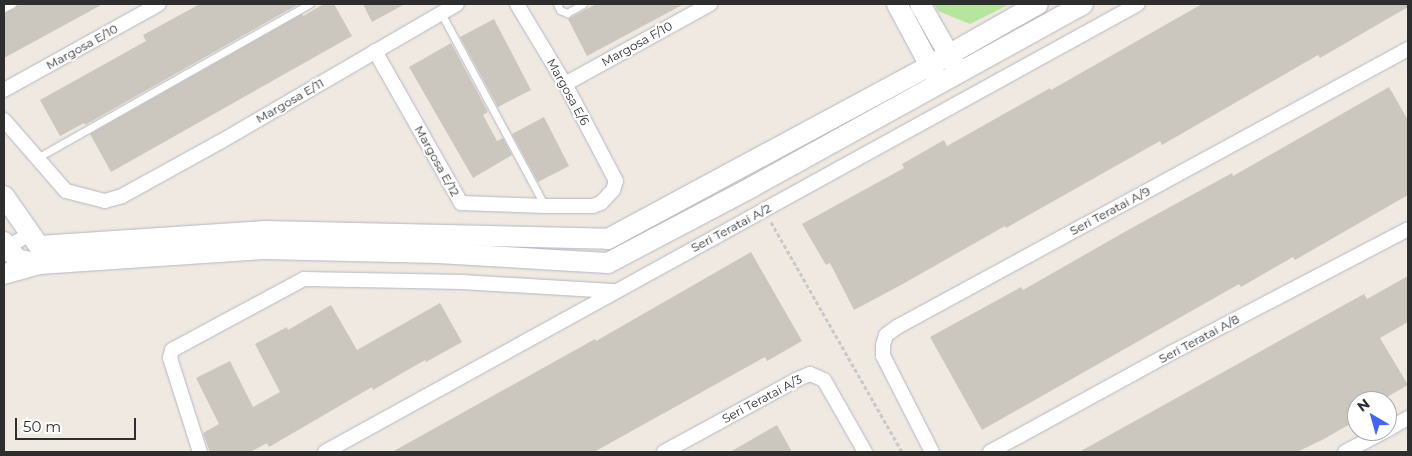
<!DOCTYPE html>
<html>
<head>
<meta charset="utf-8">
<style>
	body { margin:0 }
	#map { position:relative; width:1412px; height:456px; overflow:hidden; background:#efe9e1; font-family:Montserrat,sans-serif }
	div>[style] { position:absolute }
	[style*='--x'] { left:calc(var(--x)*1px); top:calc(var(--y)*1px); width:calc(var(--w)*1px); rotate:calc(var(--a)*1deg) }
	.green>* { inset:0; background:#b6e59e }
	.building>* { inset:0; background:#cbc7bf }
	.path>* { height:3px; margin-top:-1.5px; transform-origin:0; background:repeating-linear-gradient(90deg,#c9c9c9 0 4px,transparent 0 6.5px) }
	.roads { filter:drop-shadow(0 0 1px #b4b7c1) drop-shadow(0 0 1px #b4b7c1) }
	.lane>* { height:7px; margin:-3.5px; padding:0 3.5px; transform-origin:3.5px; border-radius:3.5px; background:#fff }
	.street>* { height:14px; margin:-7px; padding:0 7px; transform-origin:7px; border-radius:7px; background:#fff }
	.secondary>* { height:20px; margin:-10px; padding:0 10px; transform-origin:10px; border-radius:10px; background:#fff }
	span { translate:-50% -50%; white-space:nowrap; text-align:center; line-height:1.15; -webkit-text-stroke:4px #fff; paint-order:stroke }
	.street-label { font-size:12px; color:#2e2e2e }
	.frame { position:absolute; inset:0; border:5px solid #2e2e2e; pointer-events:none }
	.north { position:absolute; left:1347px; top:391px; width:50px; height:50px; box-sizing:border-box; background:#fff; border:1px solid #ababab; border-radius:50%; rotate:322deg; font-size:14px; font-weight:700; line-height:20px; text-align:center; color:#2e2e2e }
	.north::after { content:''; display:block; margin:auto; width:18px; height:22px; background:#4264fb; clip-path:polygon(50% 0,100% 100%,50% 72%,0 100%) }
	.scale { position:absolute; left:15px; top:418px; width:121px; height:22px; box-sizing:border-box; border:2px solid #2e2e2e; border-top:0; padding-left:6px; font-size:15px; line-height:18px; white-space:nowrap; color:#2e2e2e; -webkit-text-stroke:4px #fff; paint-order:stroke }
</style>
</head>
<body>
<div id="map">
	<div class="green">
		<i style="clip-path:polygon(934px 4px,1010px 4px,970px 24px,938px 11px)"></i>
	</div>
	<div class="building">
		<i style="clip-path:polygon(103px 4px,4px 58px,4px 13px,14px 9px,19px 4px)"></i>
		<i style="clip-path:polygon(200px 4px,297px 5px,85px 125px,84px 123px,60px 136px,40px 100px,146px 41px,143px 35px)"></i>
		<i style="clip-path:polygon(324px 4px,334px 4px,352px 36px,111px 172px,90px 134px,302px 14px,303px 16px)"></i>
		<i style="clip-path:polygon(363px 4px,405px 4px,372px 22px)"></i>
		<i style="clip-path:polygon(596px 4px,684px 4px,587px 56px,568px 19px)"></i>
		<i style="clip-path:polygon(1202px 4px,1408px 4px,1408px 7px,1320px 58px,1318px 55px,1162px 145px,1160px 141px,1006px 228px,1005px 226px,901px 285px,854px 310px,830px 263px,826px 265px,802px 224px,904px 168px,902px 164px,944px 140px,947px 146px,1050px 88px,1051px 90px)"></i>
		<i style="clip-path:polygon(494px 19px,531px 90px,498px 107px,460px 37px)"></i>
		<i style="clip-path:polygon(451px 43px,488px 112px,483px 115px,497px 141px,503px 138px,512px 155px,473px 178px,409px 67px)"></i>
		<i style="clip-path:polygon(1389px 87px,1408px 120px,1408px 195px,1295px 260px,1293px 257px,1241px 287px,1239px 284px,982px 430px,930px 337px,1021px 287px,1023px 290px,1128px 230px,1232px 173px,1233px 176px)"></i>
		<i style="clip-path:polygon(544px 117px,569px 166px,538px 182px,512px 134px)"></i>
		<i style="clip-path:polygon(751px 252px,802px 341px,767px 361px,765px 357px,594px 452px,392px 452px,595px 339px,596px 341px)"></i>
		<i style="clip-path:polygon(1408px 276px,1408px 322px,1380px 338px,1408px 385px,1380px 401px,1357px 401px,1357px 420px,1324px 439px,1297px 452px,1079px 452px,1364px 294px,1367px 299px)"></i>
		<i style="clip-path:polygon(440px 303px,462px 342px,426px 362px,425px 360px,373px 390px,372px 387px,269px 447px,267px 443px,250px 452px,210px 452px,203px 433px,219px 424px,196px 378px,230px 361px,253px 407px,280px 392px,255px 344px,287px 327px,288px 330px,331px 305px,357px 350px)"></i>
		<i style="clip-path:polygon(777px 425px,792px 452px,730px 452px)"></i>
	</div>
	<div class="path">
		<i style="--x:771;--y:222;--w:265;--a:60.3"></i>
	</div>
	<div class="roads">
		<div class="lane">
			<i style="--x:557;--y:4;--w:7;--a:63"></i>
			<i style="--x:560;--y:10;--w:8;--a:23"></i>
			<i style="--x:567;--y:13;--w:18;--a:-29"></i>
			<i style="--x:4;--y:8;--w:9;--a:-27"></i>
			<i style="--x:441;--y:13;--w:219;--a:61.7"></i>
			<i style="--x:37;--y:158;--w:313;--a:-29.5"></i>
		</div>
		<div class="street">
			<i style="--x:375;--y:51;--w:175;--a:60.5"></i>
			<i style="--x:461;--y:203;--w:84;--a:2"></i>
			<i style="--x:545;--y:206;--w:48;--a:0"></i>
			<i style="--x:593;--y:206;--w:9;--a:-21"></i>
			<i style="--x:601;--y:203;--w:18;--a:-47"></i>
			<i style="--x:613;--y:190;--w:9;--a:-72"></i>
			<i style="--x:616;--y:181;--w:110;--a:-117.7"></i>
			<i style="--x:565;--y:84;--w:93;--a:-121"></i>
			<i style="--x:565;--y:84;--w:166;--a:-28.9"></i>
			<i style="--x:4;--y:90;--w:177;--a:-29"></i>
			<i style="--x:4;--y:120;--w:94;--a:48.9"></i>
			<i style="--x:66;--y:191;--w:40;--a:14.4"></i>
			<i style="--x:105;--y:201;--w:18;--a:-16"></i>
			<i style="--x:122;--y:196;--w:112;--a:-28.9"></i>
			<i style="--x:220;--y:142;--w:274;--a:-30.2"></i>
			<i style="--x:4;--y:249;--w:30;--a:-30"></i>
			<i style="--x:1387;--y:430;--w:24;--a:-30"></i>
			<i style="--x:200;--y:452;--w:99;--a:-107.7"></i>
			<i style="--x:170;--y:358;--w:8;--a:-76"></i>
			<i style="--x:172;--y:350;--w:150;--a:-28.3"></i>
			<i style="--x:304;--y:279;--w:158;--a:1.1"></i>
			<i style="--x:462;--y:282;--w:151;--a:3.4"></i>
			<i style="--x:325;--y:452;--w:928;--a:-28.86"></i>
			<i style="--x:664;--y:452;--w:153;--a:-28.6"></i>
			<i style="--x:798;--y:379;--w:13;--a:-23"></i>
			<i style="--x:810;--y:374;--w:15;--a:23"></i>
			<i style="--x:824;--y:380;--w:83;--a:60.3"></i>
			<i style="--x:932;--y:452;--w:108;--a:-117"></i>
			<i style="--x:883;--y:356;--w:11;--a:-90"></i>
			<i style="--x:883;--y:345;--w:10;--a:-73"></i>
			<i style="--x:886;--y:335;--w:14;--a:-36"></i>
			<i style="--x:897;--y:327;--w:582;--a:-28.55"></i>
			<i style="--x:990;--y:452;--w:209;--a:-28.7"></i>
			<i style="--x:1173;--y:352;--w:265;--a:-27.6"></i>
			<i style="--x:1345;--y:452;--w:45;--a:-27.7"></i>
		</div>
		<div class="secondary">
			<i style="--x:897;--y:4;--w:83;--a:61.9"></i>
			<i style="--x:920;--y:4;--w:70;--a:60.2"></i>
			<i style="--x:4;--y:196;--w:61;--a:55"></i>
			<i style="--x:39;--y:246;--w:227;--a:-3.8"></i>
			<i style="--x:266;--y:231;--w:342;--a:1.3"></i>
			<i style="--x:608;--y:239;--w:365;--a:-28.3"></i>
			<i style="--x:929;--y:66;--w:125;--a:-29.6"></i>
			<i style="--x:4;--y:242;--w:21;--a:53"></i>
			<i style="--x:17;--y:259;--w:23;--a:13"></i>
			<i style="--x:4;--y:274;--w:36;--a:-16"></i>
			<i style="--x:39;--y:264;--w:225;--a:-3.8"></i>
			<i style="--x:264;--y:249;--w:174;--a:1.3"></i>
			<i style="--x:438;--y:253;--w:170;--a:3.4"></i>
			<i style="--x:608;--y:263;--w:163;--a:-27.8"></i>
			<i style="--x:752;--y:187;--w:378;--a:-28.9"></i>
		</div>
	</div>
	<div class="street-label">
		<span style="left:637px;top:44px;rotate:-29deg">Margosa F/10</span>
		<span style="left:82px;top:47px;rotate:-29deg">Margosa E/10</span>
		<span style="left:568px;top:92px;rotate:61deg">Margosa E/6</span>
		<span style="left:290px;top:101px;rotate:-30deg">Margosa E/11</span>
		<span style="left:437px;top:161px;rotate:61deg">Margosa E/12</span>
		<span style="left:1110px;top:211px;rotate:-28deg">Seri Teratai A/9</span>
		<span style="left:731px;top:228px;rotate:-28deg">Seri Teratai A/2</span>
		<span style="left:1199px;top:339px;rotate:-28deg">Seri Teratai A/8</span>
		<span style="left:762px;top:399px;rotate:-28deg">Seri Teratai A/3</span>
	</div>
	<div class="frame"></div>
	<div class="north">N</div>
	<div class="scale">50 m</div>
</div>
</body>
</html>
